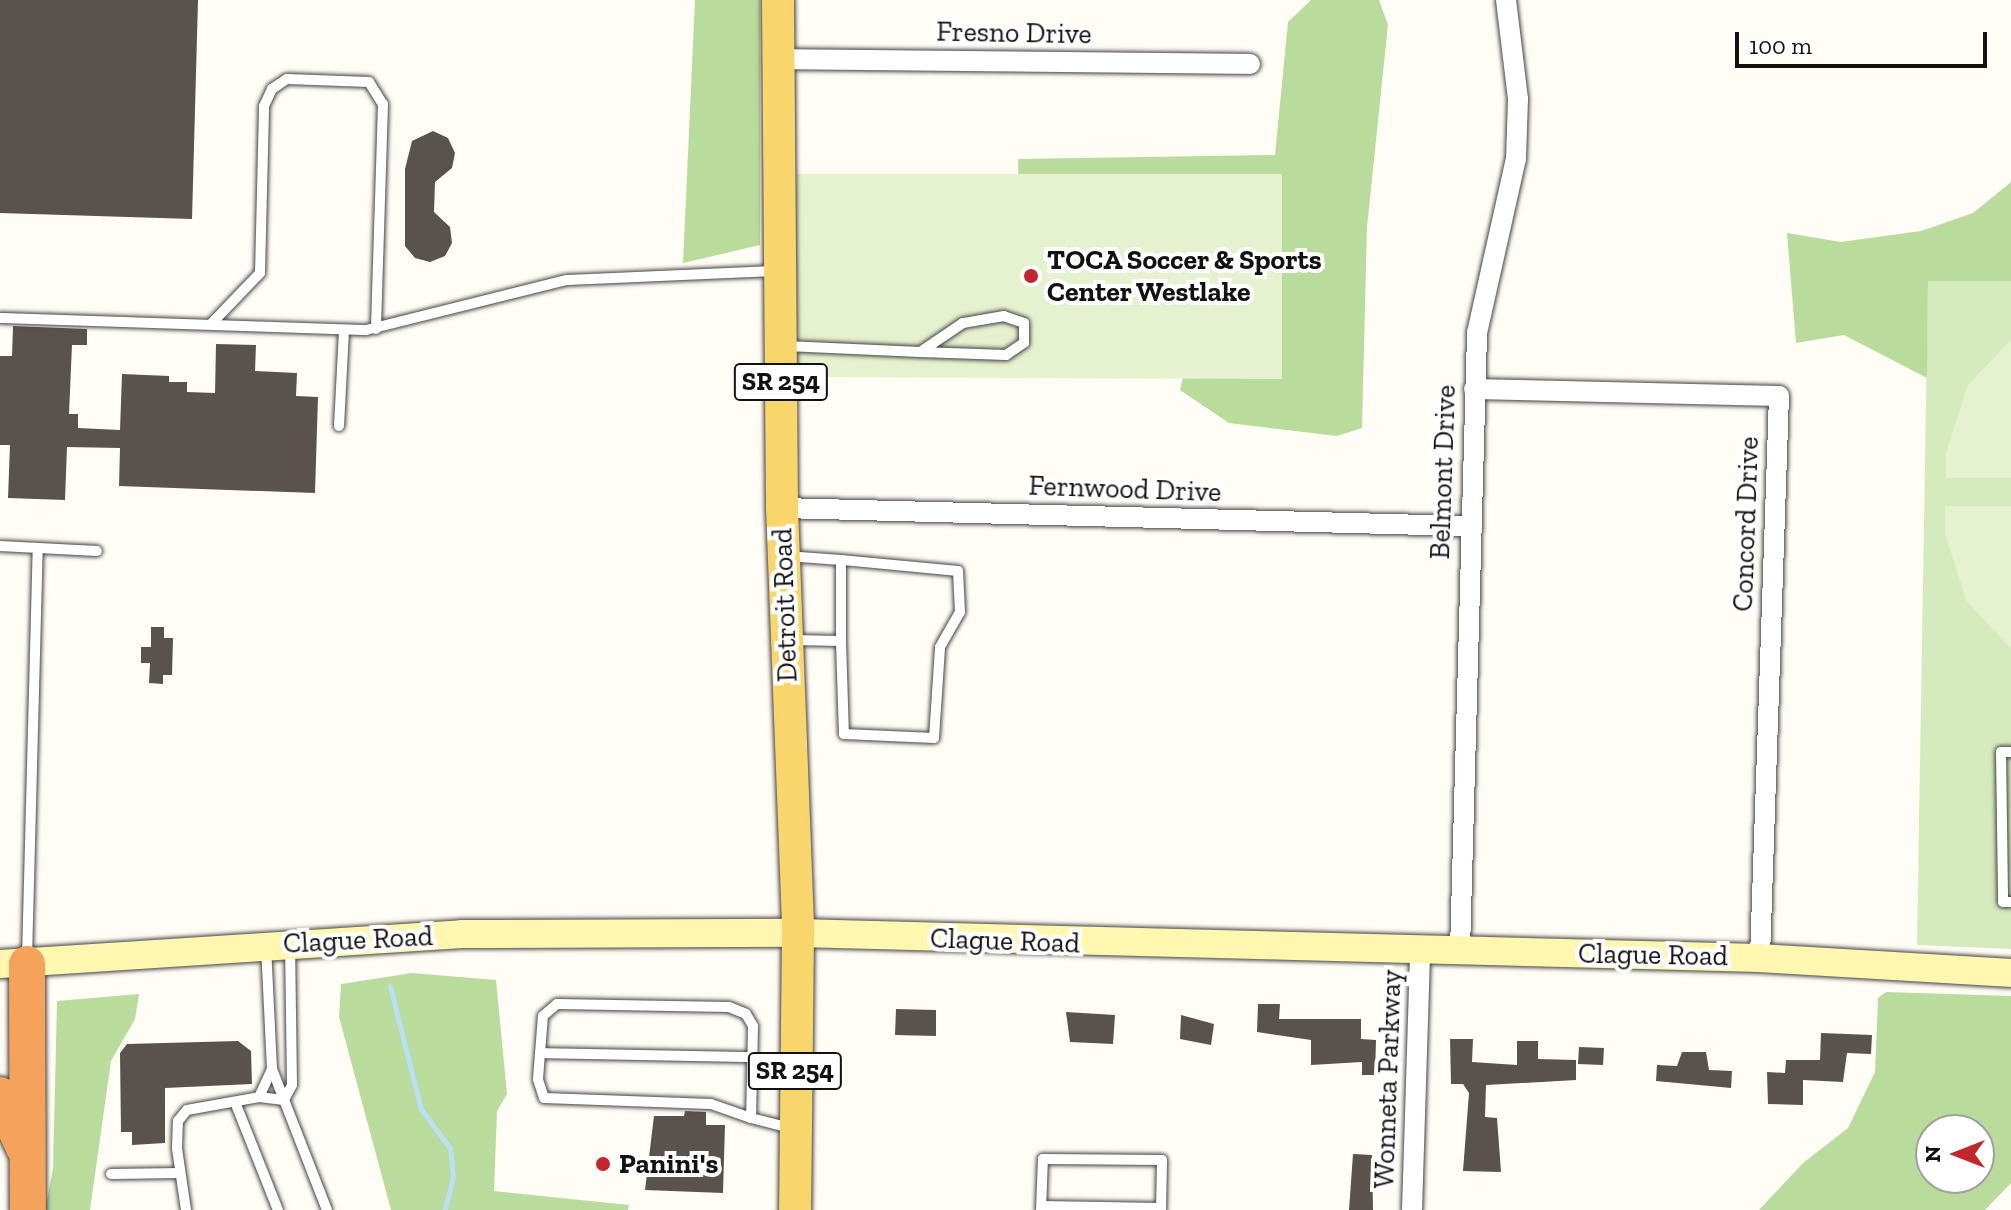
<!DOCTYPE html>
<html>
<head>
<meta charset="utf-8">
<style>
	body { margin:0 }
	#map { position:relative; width:2011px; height:1210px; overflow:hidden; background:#fffdf5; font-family:"Zilla Slab",serif }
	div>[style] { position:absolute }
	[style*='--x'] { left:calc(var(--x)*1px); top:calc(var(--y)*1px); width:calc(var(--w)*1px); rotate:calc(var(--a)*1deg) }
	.green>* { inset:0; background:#d5ebbd }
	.forest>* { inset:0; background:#b9dc9c }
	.pitch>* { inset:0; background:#e6f2cf }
	.stream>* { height:5px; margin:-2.5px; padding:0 2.5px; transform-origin:2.5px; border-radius:2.5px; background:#b9e0f7 }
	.building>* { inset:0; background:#5a524d }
	.roads { filter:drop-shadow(0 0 2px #444) drop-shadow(0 0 2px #444) }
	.lane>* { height:10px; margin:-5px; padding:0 5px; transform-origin:5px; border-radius:5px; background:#fff }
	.street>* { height:20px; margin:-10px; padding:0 10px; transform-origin:10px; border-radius:10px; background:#fff }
	.secondary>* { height:28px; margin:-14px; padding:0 14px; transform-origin:14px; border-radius:14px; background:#fff6b0 }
	.primary>* { height:32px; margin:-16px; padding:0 16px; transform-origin:16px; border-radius:16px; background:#f9d66b }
	.highway>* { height:36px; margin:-18px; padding:0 18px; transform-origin:18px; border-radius:18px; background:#f5a25d }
	.dots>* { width:22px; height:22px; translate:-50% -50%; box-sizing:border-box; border:4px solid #fff; border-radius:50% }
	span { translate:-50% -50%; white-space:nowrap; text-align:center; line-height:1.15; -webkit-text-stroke:8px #fff; paint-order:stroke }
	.shield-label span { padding:2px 6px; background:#fff; border:2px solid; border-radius:6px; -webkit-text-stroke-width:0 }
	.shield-label { font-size:26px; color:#111; font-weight:700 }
	.street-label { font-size:28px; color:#111 }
	.poi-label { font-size:28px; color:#111; font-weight:700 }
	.left { translate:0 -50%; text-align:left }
	.north { position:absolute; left:1915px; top:1114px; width:80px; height:80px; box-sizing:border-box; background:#fff; border:2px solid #a0a0a0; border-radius:50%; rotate:270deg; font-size:22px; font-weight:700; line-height:32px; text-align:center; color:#111 }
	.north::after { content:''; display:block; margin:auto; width:28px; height:36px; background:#c4262e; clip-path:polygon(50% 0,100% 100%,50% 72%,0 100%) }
	.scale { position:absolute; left:1735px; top:32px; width:252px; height:36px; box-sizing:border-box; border:4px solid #111; border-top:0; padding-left:10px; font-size:24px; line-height:28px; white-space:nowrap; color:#111; -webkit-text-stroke:6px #fff; paint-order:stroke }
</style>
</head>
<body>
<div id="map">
	<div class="green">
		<i style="clip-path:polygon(1928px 280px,2011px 281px,2011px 949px,1917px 945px)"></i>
	</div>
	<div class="forest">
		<i style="clip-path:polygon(695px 0,760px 0,760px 245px,683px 263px)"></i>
		<i style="clip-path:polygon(1311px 0,1379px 0,1388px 25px,1367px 227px,1362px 428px,1337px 436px,1229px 423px,1180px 390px,1224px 206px,1019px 212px,1018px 159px,1275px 155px,1288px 22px)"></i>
		<i style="clip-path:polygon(2011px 182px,2011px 281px,1928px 281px,1927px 378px,1844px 335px,1796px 343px,1787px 233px,1841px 242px,1921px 231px,1973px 213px)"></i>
		<i style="clip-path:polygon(412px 973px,496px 980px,507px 1094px,497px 1111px,494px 1191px,629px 1205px,628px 1210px,391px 1210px,339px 1017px,341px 984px)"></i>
		<i style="clip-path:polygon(evenodd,1886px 992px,2011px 996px,2011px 1183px,1985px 1210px,1759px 1210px,1803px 1163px,1848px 1128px,1875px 1072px,1878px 998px,1886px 992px,1931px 1130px,1979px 1130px,1979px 1178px,1931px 1178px,1931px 1130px)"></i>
		<i style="clip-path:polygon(139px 994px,135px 1019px,111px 1061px,90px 1210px,45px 1210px,53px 1169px,57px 1001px)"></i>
	</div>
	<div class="pitch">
		<i style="clip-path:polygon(779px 174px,1282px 174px,1282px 379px,781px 377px)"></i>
		<i style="clip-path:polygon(2011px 340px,2011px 478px,1946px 478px,1946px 453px,1968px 385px)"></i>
		<i style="clip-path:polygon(1945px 506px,2011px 506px,2011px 648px,1967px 602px,1945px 534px)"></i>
	</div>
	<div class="stream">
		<i style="--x:390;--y:986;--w:127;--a:75.9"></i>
		<i style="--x:421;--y:1109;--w:49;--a:53.4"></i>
		<i style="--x:450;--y:1148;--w:29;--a:84"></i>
		<i style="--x:453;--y:1177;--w:34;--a:104"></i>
	</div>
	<div class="building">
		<i style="clip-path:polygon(0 0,198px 0,192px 219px,0 213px)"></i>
		<i style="clip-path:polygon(433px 131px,448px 138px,455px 153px,452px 168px,435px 182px,434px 212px,450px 227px,452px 243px,445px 256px,430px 262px,415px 258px,405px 246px,405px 169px,412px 141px)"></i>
		<i style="clip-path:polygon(13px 326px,87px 329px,87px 345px,72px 345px,69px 414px,78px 414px,78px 428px,120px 430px,122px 374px,169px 376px,169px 382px,187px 382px,187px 392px,215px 393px,216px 344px,256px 345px,255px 371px,297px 373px,296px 396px,318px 397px,315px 493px,119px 486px,120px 448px,67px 447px,65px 500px,8px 498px,10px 445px,0 445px,0 356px,12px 356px)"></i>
		<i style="clip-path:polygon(151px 627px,164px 627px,164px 638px,173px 638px,172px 675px,163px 675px,163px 684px,149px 683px,150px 663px,141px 663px,141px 647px,151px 647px)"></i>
		<i style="clip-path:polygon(1258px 1004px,1280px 1004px,1279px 1019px,1361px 1019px,1361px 1039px,1376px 1040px,1375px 1075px,1362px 1075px,1362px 1062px,1311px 1065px,1311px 1040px,1257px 1032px)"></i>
		<i style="clip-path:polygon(896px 1009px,936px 1010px,936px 1036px,895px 1035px)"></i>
		<i style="clip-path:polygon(1066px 1012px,1115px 1015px,1113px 1044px,1070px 1042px)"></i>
		<i style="clip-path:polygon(1181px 1015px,1214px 1024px,1211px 1045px,1180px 1039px)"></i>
		<i style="clip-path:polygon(1821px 1033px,1872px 1035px,1871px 1054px,1847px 1053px,1843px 1082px,1803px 1080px,1803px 1105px,1768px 1104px,1767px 1072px,1785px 1073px,1786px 1060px,1820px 1060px)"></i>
		<i style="clip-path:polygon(1450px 1039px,1473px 1039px,1472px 1062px,1517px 1065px,1517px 1041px,1538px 1041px,1538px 1059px,1576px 1060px,1576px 1080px,1486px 1085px,1485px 1117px,1497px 1118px,1501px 1172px,1463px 1171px,1469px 1093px,1463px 1084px,1451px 1084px)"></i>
		<i style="clip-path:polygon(238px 1041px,251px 1051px,252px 1084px,165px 1088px,165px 1143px,132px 1145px,132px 1132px,121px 1132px,120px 1053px,127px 1044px)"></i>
		<i style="clip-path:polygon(1579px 1047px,1604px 1048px,1603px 1065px,1578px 1064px)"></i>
		<i style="clip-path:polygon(1682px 1052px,1706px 1052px,1709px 1070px,1732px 1071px,1731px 1088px,1656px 1081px,1657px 1065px,1677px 1066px)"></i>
		<i style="clip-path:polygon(685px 1111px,706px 1112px,706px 1125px,725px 1125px,723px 1193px,645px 1190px,654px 1116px,684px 1116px)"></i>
		<i style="clip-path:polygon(1353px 1154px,1372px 1155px,1373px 1210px,1349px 1210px)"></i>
	</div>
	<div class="roads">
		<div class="lane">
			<i style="--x:0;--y:318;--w:366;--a:1.9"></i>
			<i style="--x:366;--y:330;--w:207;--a:-14"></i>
			<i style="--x:567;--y:280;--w:208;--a:-2.5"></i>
			<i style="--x:211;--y:324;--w:71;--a:-46.1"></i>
			<i style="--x:260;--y:273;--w:167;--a:-88.6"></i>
			<i style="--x:264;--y:106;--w:19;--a:-65"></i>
			<i style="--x:272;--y:89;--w:18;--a:-34"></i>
			<i style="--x:287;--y:79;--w:82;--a:2.1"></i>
			<i style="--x:369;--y:82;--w:26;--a:58"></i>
			<i style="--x:383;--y:104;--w:225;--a:91.8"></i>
			<i style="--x:786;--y:346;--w:134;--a:2.6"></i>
			<i style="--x:920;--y:352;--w:86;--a:2"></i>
			<i style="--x:1006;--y:355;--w:22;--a:-34"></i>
			<i style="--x:1024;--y:343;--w:20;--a:-90"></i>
			<i style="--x:1024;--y:323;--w:21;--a:-161"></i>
			<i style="--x:1004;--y:316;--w:42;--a:170.3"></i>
			<i style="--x:963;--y:323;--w:52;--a:146"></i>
			<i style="--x:339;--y:426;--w:96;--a:-87"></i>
			<i style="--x:0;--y:546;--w:97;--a:3"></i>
			<i style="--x:786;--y:556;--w:55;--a:4.2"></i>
			<i style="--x:841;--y:560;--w:81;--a:90"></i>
			<i style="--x:841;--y:641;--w:48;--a:-178.8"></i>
			<i style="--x:841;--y:641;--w:93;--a:88.2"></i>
			<i style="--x:844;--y:734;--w:90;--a:2.5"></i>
			<i style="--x:934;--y:738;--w:91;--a:-86.2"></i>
			<i style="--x:940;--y:647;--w:40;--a:-60.3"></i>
			<i style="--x:960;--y:612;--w:41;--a:-92.8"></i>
			<i style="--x:958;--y:571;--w:118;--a:-174.6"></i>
			<i style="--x:2011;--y:752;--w:10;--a:180"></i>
			<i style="--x:2001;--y:752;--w:150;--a:89.2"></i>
			<i style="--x:2003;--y:902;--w:8;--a:0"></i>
			<i style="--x:27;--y:958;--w:410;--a:-88.5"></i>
			<i style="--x:540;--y:1053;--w:213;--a:1.1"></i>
			<i style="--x:272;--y:1069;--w:151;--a:68.7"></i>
			<i style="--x:259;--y:1097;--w:31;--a:-65"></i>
			<i style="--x:272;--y:1069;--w:122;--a:-92.8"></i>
			<i style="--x:284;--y:1100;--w:17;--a:-62"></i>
			<i style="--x:292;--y:1085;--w:137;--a:-90.8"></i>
			<i style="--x:235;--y:1102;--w:116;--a:68.3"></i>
			<i style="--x:751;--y:1118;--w:42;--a:-160.7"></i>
			<i style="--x:711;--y:1104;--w:167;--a:-177.9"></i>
			<i style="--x:544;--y:1098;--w:20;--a:-108"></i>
			<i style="--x:538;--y:1079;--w:63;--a:-85.5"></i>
			<i style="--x:543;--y:1016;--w:18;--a:-41"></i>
			<i style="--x:557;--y:1004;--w:172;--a:1"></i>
			<i style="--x:729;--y:1007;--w:18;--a:22"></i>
			<i style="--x:746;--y:1014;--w:14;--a:60"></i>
			<i style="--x:753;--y:1026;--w:92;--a:91.2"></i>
			<i style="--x:751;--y:1118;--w:40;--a:14.4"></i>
			<i style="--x:111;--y:1174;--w:69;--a:-0.8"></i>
			<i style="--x:1042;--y:1206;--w:119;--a:1"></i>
			<i style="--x:186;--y:1210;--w:63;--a:-98.3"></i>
			<i style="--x:177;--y:1148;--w:27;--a:-88"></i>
			<i style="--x:178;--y:1121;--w:14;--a:-51"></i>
			<i style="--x:187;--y:1110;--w:73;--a:-10.2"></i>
			<i style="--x:259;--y:1097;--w:25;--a:7"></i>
			<i style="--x:1041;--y:1210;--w:51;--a:-87.8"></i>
			<i style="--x:1043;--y:1159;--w:119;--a:0.5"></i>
			<i style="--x:1162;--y:1160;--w:50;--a:91.1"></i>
		</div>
		<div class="street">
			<i style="--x:777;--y:59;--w:473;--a:0.6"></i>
			<i style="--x:1474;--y:389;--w:305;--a:1.3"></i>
			<i style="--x:1779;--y:396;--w:562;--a:91.94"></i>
			<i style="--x:782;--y:508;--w:685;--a:1.51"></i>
			<i style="--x:1460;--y:951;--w:618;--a:-88.42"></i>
			<i style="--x:1477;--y:333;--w:178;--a:-77.4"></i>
			<i style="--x:1516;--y:159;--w:60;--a:-88.1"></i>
			<i style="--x:1518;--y:99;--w:100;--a:-96.9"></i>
			<i style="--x:1412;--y:1210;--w:259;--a:-88.2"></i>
		</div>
		<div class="secondary">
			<i style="--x:0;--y:964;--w:463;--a:-3.7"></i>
			<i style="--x:462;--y:934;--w:336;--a:-0.2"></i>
			<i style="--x:798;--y:933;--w:962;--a:1.49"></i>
			<i style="--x:1760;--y:958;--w:251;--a:3.4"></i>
		</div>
		<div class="primary">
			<i style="--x:778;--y:0;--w:508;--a:89.55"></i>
			<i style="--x:782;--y:508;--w:425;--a:87.8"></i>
			<i style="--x:798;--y:933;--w:277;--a:90.6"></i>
		</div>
		<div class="highway">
			<i style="--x:27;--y:964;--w:246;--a:89.8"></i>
			<i style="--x:0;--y:1095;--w:58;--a:65.6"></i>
		</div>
	</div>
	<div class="dots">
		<i style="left:1031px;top:276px;background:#c4262e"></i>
		<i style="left:603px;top:1164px;background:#c4262e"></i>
	</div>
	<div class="shield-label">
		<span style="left:781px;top:382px">SR 254</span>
		<span style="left:795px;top:1071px">SR 254</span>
	</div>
	<div class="street-label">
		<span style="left:1014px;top:33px;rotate:1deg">Fresno Drive</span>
		<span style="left:1443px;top:472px;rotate:-88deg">Belmont Drive</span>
		<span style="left:1125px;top:489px;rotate:2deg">Fernwood Drive</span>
		<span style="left:1746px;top:524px;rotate:-88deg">Concord Drive</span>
		<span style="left:785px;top:605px;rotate:-92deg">Detroit Road</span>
		<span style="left:358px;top:940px;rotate:-3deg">Clague Road</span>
		<span style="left:1005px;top:941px;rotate:2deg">Clague Road</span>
		<span style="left:1653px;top:955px;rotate:1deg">Clague Road</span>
		<span style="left:1388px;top:1079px;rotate:-88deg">Wonneta Parkway</span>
	</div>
	<div class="poi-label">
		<span class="left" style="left:1047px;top:276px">TOCA Soccer &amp; Sports<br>Center Westlake</span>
		<span class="left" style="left:619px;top:1164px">Panini's</span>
	</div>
	<div class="north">N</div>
	<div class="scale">100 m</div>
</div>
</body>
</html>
